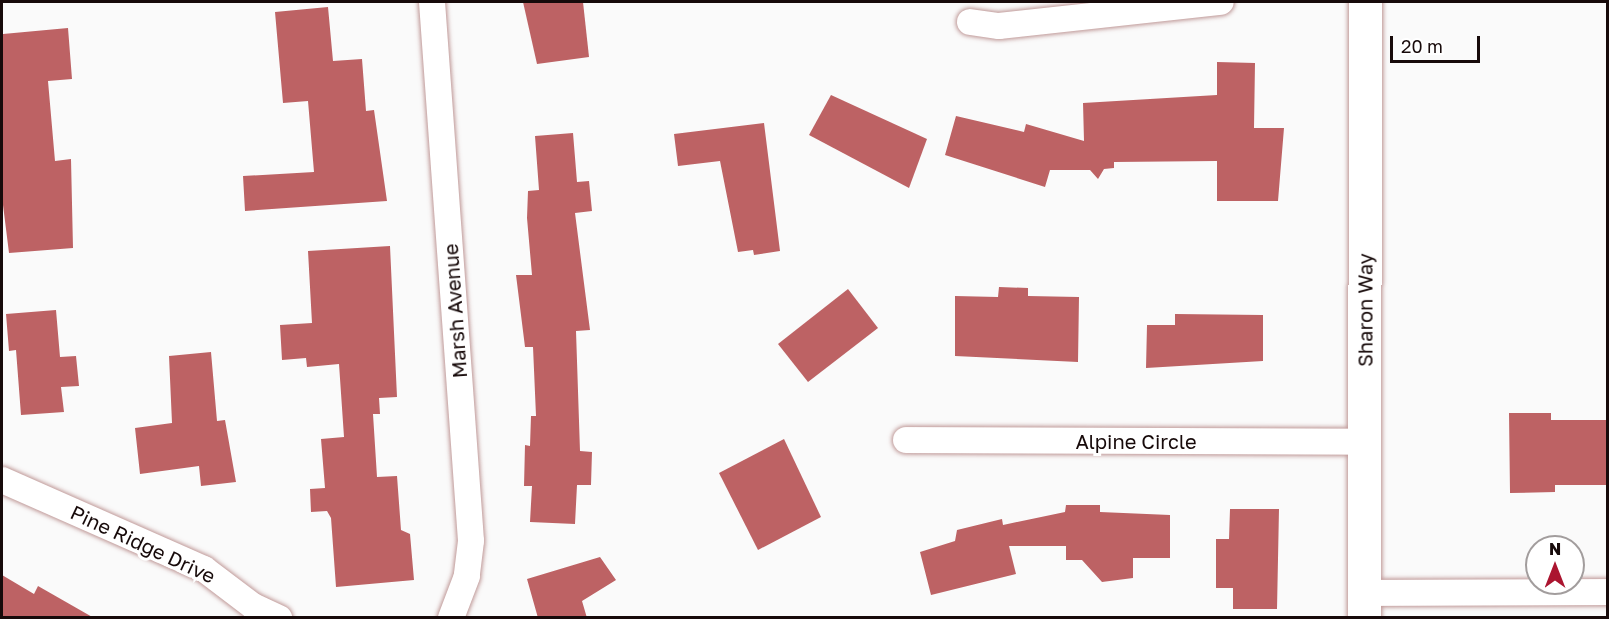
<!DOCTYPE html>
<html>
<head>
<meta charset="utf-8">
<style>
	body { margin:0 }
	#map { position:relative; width:1609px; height:619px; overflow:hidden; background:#fafafa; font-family:"Golos Text",sans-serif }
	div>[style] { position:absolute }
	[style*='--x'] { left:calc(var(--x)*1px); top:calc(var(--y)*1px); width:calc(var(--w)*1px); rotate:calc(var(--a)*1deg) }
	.building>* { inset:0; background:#bd6264 }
	.roads { filter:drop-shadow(0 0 2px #c09a99) drop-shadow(0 0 2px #c09a99) }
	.street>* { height:26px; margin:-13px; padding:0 13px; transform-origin:13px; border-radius:13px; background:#fff }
	.secondary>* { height:33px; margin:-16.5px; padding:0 16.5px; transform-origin:16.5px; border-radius:16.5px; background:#fff }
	span { translate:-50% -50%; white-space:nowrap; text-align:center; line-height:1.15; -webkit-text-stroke:6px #fff; paint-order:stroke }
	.street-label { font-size:20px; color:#170a0a }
	.frame { position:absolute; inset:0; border:3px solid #170a0a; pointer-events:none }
	.north { position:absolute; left:1525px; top:535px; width:60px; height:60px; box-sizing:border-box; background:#fff; border:2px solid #a29d9d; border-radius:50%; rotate:0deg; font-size:16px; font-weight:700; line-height:24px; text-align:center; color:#170a0a }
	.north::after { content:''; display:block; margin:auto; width:21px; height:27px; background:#ab1530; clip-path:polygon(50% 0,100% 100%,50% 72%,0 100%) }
	.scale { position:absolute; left:1390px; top:36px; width:90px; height:27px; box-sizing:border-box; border:3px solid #170a0a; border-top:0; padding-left:8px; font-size:18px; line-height:21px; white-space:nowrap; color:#170a0a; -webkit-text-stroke:4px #fff; paint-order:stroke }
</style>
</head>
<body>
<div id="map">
	<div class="building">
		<i style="clip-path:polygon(523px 2px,583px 2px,589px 57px,537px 64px)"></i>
		<i style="clip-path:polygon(328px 7px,333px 61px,362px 59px,366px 111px,374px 110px,387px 201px,245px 211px,243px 176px,314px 172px,308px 101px,283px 103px,275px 12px)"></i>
		<i style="clip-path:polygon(68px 28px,72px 79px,48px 81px,55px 161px,71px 159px,73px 248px,9px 253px,2px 197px,3px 34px)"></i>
		<i style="clip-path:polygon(1217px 62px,1255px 63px,1254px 128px,1284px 128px,1278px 201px,1217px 201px,1217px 161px,1114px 162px,1114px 168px,1104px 169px,1098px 179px,1090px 170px,1050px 170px,1045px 187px,945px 155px,956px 116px,1024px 132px,1026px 124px,1084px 141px,1083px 103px,1217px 95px)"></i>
		<i style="clip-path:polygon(831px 95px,927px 139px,909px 188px,809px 135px)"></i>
		<i style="clip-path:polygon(764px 123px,780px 251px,754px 255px,753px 250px,738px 252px,720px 161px,678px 166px,674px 134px)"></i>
		<i style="clip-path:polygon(573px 133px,577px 182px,589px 181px,592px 211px,575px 213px,590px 330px,576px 331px,580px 451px,592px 452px,591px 485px,577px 485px,575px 524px,530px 522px,532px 486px,524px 486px,525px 445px,530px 446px,531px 416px,536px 416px,533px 347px,525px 347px,516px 275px,532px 275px,527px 218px,528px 191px,539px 190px,535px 136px)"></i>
		<i style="clip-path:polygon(390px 246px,397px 397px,379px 398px,380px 414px,373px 414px,377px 477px,397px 476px,401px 530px,410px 534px,414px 580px,336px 587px,331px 518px,327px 511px,311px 512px,310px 489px,325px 488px,321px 439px,344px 437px,339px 364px,307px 367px,306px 358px,282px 360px,280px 325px,312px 323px,308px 251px)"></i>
		<i style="clip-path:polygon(999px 287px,1028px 288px,1028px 296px,1079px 297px,1078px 362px,955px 356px,955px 296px,998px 297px)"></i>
		<i style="clip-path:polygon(848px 289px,878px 328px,808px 382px,778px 344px)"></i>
		<i style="clip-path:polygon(56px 310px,60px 357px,76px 356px,79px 386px,61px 387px,64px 412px,21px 415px,16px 350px,9px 351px,6px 314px)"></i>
		<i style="clip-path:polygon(1175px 314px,1263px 315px,1263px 361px,1146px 368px,1147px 325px,1175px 325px)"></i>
		<i style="clip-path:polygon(211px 352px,217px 421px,225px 420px,236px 482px,201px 486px,199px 466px,140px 474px,135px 428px,172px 423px,169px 356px)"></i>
		<i style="clip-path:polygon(1509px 413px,1551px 413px,1551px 420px,1608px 420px,1608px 485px,1555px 485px,1555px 492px,1510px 493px)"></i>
		<i style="clip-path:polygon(784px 439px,821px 517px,758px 550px,719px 473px)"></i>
		<i style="clip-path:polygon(1066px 505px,1100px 505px,1100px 512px,1170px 515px,1170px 558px,1133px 558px,1133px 578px,1102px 582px,1082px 560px,1066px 560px,1066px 546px,1009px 546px,1016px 574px,931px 595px,920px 552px,955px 541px,957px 530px,1002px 519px,1003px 525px,1065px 512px)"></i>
		<i style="clip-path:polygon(1230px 509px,1279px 509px,1277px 609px,1233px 609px,1233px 588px,1216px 588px,1216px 539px,1229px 539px)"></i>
		<i style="clip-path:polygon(600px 557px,616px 580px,582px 601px,587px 618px,538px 618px,527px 579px)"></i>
		<i style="clip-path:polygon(2px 575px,34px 594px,38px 586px,94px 618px,2px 618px)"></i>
	</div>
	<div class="roads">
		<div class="street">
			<i style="--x:432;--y:2;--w:540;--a:85.86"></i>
			<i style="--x:471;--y:541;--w:35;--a:97"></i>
			<i style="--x:467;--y:576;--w:45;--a:110.9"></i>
			<i style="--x:970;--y:22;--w:29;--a:8"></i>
			<i style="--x:999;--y:26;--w:223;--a:-6.2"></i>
			<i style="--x:906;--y:440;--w:459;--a:0.2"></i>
			<i style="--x:2;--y:480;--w:221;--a:23.8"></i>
			<i style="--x:204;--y:569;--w:61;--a:37.1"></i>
			<i style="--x:253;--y:606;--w:29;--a:25"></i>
			<i style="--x:1364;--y:593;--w:244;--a:-0.2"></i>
		</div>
		<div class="secondary">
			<i style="--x:1364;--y:618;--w:616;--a:-89.91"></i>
		</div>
	</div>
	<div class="street-label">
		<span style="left:1365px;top:310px;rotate:-90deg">Sharon Way</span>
		<span style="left:455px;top:311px;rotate:-94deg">Marsh Avenue</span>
		<span style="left:1136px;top:441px">Alpine Circle</span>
		<span style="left:143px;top:544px;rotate:25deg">Pine Ridge Drive</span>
	</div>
	<div class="frame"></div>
	<div class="north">N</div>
	<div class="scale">20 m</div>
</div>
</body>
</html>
